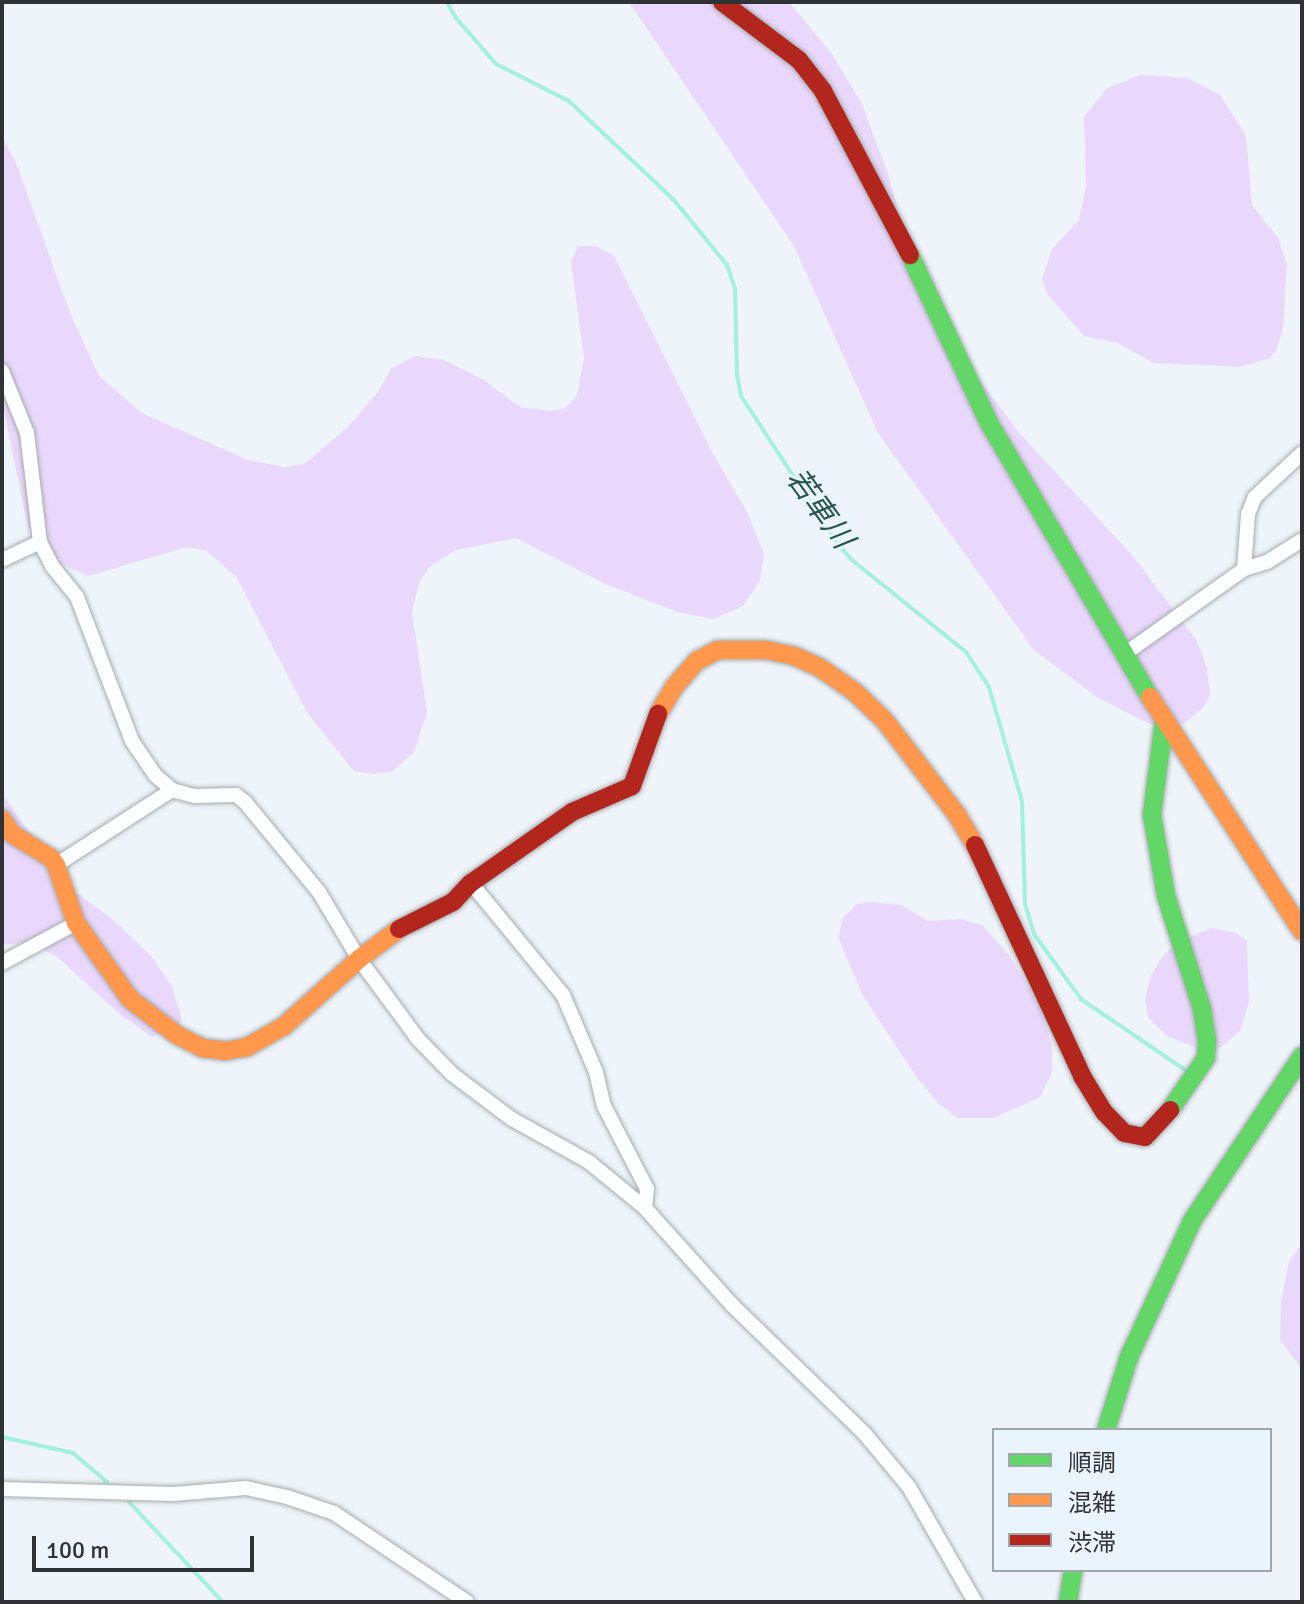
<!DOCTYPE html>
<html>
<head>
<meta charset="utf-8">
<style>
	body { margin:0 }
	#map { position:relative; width:1304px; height:1604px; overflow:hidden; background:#eef4f9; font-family:Signika,"Noto Sans JP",sans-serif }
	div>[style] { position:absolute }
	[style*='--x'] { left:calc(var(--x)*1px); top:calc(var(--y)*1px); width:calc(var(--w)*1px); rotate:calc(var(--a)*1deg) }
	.green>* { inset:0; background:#e9d8fc }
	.stream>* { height:4px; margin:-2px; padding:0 2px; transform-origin:2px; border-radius:2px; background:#a2f0dd }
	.roads { filter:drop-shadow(0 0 2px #a6abae) drop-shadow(0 0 2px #a6abae) }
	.street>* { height:14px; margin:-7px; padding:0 7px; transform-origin:7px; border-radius:7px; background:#fcfdfe }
	.fast>* { height:18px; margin:-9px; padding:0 9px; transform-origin:9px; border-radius:9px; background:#63d668 }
	.slow>* { height:18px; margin:-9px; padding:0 9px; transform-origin:9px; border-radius:9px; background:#ff974d }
	.jam>* { height:18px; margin:-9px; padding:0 9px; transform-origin:9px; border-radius:9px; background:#b3261e }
	span { translate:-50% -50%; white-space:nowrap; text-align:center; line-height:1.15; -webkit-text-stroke:6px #eaf4fd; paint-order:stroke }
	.water-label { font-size:30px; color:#27564a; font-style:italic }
	.frame { position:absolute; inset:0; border:4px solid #2f3336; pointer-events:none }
	.legend { position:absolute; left:992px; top:1428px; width:280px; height:144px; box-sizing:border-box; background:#eaf4fd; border:2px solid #9fa7ad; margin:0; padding:10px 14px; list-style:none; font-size:24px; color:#2f3336 }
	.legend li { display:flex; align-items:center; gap:16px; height:40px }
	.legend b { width:40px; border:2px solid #9fa7ad }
	.scale { position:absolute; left:32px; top:1536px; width:222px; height:36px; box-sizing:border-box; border:4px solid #2f3336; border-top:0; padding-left:10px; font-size:24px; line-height:28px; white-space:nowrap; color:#2f3336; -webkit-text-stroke:6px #eaf4fd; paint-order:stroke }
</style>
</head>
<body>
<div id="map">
	<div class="green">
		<i style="clip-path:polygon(629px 2px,789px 2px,832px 54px,862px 104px,888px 174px,916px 274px,962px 357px,1020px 434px,1132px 555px,1197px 641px,1207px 668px,1210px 695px,1203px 708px,1183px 724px,1150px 724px,1097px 697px,1034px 650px,878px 433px,794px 246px)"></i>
		<i style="clip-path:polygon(1141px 75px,1187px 78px,1220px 95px,1246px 136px,1252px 205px,1278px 238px,1287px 265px,1283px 328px,1276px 351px,1270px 358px,1240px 367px,1154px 363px,1118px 343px,1084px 336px,1048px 295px,1042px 279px,1052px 249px,1079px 220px,1086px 187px,1084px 117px,1107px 88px)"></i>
		<i style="clip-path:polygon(2px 137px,16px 163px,70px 313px,99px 376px,142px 413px,248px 460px,284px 467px,304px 464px,347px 428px,378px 392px,391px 369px,415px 356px,444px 360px,484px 380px,520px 407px,550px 411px,566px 408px,577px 395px,584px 358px,571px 262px,578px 246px,595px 246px,614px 256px,712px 452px,748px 514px,764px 554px,760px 580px,743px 606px,713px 619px,677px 612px,608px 585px,516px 538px,456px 550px,429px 567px,419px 583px,412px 612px,427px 712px,414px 752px,393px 771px,374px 774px,354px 771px,308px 714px,237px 578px,207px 551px,187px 547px,88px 576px,41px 555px,28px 528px,2px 402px)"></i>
		<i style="clip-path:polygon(2px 793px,64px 883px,113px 920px,152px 957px,172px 987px,182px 1020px,175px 1027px,152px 1037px,122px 1016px,56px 956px,27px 942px,2px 945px)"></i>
		<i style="clip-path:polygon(874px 902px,901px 905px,928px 921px,961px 919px,982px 925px,1009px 955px,1039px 1004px,1052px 1046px,1052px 1073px,1040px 1097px,994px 1118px,958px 1118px,939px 1104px,918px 1079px,862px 994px,838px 937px,843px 918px,857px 904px)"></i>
		<i style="clip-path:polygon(1211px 928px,1236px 933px,1247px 941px,1249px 1002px,1240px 1031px,1221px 1047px,1202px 1050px,1167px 1036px,1148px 1017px,1145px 998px,1151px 976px,1162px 957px,1176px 943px)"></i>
		<i style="clip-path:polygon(1302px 1244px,1302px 1369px,1280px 1340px,1281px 1302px,1289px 1261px)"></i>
	</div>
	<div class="stream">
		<i style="--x:447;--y:2;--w:18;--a:61"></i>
		<i style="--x:456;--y:18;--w:61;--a:49"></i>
		<i style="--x:496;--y:64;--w:82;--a:26.9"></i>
		<i style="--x:569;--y:101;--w:143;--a:43.3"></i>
		<i style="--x:673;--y:199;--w:85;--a:50.7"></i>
		<i style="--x:727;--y:265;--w:24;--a:71"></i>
		<i style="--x:735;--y:288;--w:87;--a:88.7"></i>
		<i style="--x:737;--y:375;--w:21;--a:79"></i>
		<i style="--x:741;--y:396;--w:177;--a:56.8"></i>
		<i style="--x:838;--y:544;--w:21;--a:49"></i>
		<i style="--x:852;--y:560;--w:146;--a:38.9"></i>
		<i style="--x:966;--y:652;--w:42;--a:56.7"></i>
		<i style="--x:989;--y:687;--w:119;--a:73.9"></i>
		<i style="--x:1022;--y:801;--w:103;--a:88.3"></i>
		<i style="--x:1025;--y:904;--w:31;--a:73"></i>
		<i style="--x:1034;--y:934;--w:80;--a:54.1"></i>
		<i style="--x:1081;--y:999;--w:126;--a:34.3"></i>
		<i style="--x:2;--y:1437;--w:73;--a:12.7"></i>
		<i style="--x:73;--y:1453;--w:45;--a:40.5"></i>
		<i style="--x:129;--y:1502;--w:137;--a:46.8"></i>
	</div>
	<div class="roads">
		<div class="street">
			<i style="--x:2;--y:371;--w:67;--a:68"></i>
			<i style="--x:27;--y:433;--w:110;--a:83.2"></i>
			<i style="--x:40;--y:542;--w:27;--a:63"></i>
			<i style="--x:52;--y:566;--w:40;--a:51"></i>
			<i style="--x:77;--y:597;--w:154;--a:69.1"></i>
			<i style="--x:132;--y:741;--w:41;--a:55.9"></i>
			<i style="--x:155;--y:775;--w:23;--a:41"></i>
			<i style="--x:172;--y:790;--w:24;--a:15"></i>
			<i style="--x:195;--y:796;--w:41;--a:-1.4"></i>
			<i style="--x:236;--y:795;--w:11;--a:38"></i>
			<i style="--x:245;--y:802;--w:117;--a:50.6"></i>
			<i style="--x:319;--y:892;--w:78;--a:59.2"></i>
			<i style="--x:359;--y:959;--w:99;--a:53.6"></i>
			<i style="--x:418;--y:1039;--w:49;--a:45.8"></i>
			<i style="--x:452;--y:1074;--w:75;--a:36.9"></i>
			<i style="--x:512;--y:1119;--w:88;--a:29.2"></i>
			<i style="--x:589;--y:1162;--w:72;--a:39.4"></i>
			<i style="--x:645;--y:1208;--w:130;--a:48.1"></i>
			<i style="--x:732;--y:1305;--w:184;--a:44.1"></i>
			<i style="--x:864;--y:1433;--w:70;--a:50.2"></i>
			<i style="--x:909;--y:1487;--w:133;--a:60.1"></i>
			<i style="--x:2;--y:560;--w:42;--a:-25.3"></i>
			<i style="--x:1244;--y:569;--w:55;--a:-85.8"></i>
			<i style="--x:1248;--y:514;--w:18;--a:-68"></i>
			<i style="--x:1255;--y:497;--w:64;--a:-43.1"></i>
			<i style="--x:1126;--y:653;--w:145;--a:-35.4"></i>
			<i style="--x:1244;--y:569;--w:24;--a:-17"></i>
			<i style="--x:1267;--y:562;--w:41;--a:-32.2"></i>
			<i style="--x:56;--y:865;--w:138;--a:-32.9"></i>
			<i style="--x:471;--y:883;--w:145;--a:50.6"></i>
			<i style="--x:563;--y:995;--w:84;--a:66.8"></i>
			<i style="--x:596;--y:1072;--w:35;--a:77"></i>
			<i style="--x:604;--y:1106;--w:93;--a:62.6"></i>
			<i style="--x:647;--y:1189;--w:19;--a:96"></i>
			<i style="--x:2;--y:963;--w:84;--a:-28.4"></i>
			<i style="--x:2;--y:1489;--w:171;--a:1.7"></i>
			<i style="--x:173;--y:1494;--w:73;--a:-4.7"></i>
			<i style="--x:246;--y:1488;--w:42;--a:12.4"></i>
			<i style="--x:287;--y:1497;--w:50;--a:18.8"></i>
			<i style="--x:334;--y:1513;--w:160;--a:33.8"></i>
		</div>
		<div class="fast">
			<i style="--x:910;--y:255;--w:186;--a:64.8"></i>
			<i style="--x:989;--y:423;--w:318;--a:59.6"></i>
			<i style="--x:1164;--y:721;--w:95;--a:97.3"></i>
			<i style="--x:1152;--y:815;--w:82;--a:80.2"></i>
			<i style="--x:1166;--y:896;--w:119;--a:72.3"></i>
			<i style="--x:1202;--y:1009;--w:33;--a:81"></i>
			<i style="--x:1207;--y:1042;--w:16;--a:94"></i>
			<i style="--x:1206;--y:1058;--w:63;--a:124.7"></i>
			<i style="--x:1106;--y:1430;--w:77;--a:-72.5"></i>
			<i style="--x:1129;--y:1357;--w:150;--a:-65.1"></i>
			<i style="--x:1192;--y:1221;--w:198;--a:-56.3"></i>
			<i style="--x:1068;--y:1602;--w:32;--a:-81"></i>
		</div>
		<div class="slow">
			<i style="--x:1150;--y:697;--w:279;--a:57"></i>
			<i style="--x:658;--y:714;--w:31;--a:-59"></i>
			<i style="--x:674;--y:687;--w:35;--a:-49"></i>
			<i style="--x:697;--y:661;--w:24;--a:-28"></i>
			<i style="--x:718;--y:650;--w:48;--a:0"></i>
			<i style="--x:766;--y:650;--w:29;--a:12"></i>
			<i style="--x:794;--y:656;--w:27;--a:24"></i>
			<i style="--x:819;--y:667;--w:44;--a:34.8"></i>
			<i style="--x:855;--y:692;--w:42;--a:44"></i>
			<i style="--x:885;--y:721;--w:118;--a:52.5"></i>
			<i style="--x:957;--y:815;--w:35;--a:59"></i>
			<i style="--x:2;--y:819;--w:18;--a:56"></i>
			<i style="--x:12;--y:834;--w:46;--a:31.6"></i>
			<i style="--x:51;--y:858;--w:9;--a:54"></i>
			<i style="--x:56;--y:865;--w:61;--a:71"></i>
			<i style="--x:76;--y:923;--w:93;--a:54.6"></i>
			<i style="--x:130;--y:999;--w:59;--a:37.5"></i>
			<i style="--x:177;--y:1035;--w:28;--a:27"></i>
			<i style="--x:202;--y:1048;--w:23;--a:7"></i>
			<i style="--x:225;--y:1051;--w:22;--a:-10"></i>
			<i style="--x:247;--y:1047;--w:43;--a:-29.6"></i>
			<i style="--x:284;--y:1026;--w:101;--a:-41.8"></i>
			<i style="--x:359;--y:959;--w:50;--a:-36.9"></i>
		</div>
		<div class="jam">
			<i style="--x:722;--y:2;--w:96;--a:37"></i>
			<i style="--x:799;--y:60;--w:39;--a:52"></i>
			<i style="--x:823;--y:91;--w:186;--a:62.1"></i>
			<i style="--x:975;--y:845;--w:255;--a:65.1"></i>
			<i style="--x:1082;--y:1076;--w:42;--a:58.6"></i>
			<i style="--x:1104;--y:1112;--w:29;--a:46"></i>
			<i style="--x:1124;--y:1133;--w:21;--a:11"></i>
			<i style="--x:1145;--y:1137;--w:37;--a:-47"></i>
			<i style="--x:399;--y:929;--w:60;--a:-26.6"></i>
			<i style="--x:453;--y:902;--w:26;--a:-47"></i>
			<i style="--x:471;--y:883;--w:123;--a:-35.1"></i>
			<i style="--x:572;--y:812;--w:65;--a:-23.4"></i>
			<i style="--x:632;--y:786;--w:77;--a:-70.1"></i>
		</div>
	</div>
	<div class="water-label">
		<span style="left:819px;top:509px;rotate:54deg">若車川</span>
	</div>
	<div class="frame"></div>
	<ul class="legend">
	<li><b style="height:10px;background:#63d668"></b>順調</li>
	<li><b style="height:10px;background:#ff974d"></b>混雑</li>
	<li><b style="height:10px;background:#b3261e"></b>渋滞</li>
	</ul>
	<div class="scale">100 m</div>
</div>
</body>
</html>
